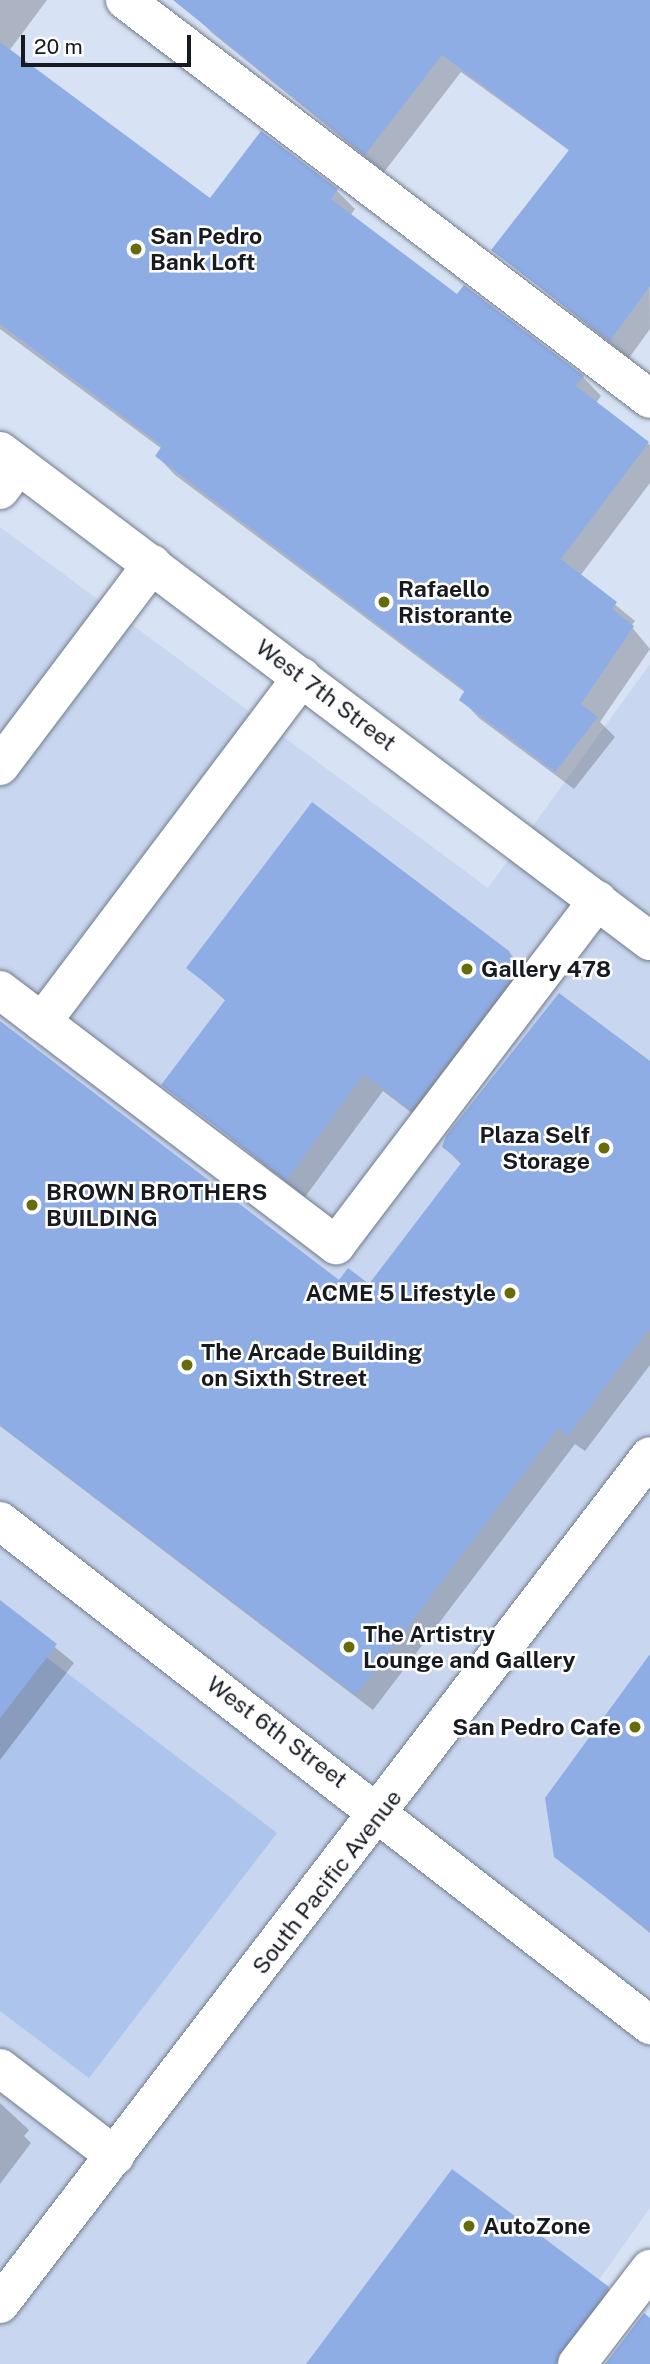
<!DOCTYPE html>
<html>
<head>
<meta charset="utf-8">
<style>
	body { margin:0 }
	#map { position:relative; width:650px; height:2364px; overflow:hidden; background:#d7e2f4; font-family:"Public Sans",sans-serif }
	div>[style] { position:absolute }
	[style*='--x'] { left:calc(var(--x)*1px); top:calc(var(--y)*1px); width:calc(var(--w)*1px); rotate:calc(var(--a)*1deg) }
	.built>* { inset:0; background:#c8d6ef }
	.green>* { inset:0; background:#adc4ed }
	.shadow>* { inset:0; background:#0003 }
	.building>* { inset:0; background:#8fade5 }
	.roads { filter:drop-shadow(0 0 2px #707a8a) drop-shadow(0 0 2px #707a8a) }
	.minor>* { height:38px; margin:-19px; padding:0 19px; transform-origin:19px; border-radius:19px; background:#fff }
	.major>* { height:38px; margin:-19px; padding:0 19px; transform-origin:19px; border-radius:19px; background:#fff }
	.dots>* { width:19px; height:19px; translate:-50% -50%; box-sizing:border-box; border:4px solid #fff; border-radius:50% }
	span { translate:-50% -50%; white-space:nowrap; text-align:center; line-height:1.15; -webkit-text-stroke:5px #fff; paint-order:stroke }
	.poi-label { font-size:23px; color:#171a21; font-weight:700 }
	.left { translate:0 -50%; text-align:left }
	.right { translate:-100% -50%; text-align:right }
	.street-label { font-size:23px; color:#171a21 }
	.scale { position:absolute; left:21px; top:35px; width:170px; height:32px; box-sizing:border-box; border:4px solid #171a21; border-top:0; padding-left:9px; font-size:21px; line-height:24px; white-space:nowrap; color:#171a21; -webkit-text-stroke:5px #fff; paint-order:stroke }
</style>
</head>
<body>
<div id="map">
	<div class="built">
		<i style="clip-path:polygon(0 527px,488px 888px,650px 664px,650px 2208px,539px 2364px,0 2364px)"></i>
	</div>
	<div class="green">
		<i style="clip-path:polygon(46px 1657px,277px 1833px,89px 2078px,0 2011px,0 1718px)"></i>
	</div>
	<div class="shadow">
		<i style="clip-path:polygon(0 0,47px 0,9px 51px,210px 201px,261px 133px,337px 191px,355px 209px,350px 216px,457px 296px,583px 377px,601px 396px,596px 403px,650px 445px,650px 483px,580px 576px,635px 621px,631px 626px,650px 649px,600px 722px,615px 737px,574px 789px,479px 718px,461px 699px,466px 693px,175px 475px,157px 456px,162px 449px,0 329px)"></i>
		<i style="clip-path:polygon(204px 0,648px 0,650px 329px,629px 358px,493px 250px,570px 151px,461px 72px,384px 172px,212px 33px,194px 14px)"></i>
		<i style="clip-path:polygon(508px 952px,527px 971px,430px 1127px,383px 1091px,305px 1197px,164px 1085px,226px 1001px,188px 968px)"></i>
		<i style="clip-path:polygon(0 1024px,339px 1282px,369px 1286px,462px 1165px,444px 1147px,650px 1064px,650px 1365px,585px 1451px,575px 1444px,373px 1710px,0 1426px)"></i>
		<i style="clip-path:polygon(0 1602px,74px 1663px,0 1760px)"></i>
		<i style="clip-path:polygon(650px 1660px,650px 1933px,555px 1856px)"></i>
		<i style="clip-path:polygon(0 2103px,29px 2130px,24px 2136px,31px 2143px,0 2184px)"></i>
		<i style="clip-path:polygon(608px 2288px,626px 2307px,585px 2364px,309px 2364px)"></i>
	</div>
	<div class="building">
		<i style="clip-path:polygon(173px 0,650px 0,650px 286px,610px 341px,491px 250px,569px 150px,442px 55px,365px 155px)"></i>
		<i style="clip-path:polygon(0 42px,210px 198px,261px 131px,338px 189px,331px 199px,457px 294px,464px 285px,584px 376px,576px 386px,649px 442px,561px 559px,617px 602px,612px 609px,634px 626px,581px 704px,598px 717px,555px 772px,459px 700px,465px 690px,155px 456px,162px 446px,0 324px)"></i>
		<i style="clip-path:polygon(312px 802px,509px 951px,519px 968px,411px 1110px,364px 1074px,287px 1180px,161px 1085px,226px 999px,186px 968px)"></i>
		<i style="clip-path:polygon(559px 993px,650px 1061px,650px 1327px,568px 1436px,558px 1428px,356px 1695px,0 1425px,0 1021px,339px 1280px,348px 1268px,369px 1284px,462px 1162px,442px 1147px,446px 1136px)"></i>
		<i style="clip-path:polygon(0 1600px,57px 1644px,0 1718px)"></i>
		<i style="clip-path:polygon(650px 1654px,650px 1931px,554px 1857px,545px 1798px)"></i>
		<i style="clip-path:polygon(452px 2169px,609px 2287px,556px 2364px,306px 2364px)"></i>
		<i style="clip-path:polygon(644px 2313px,650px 2318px,650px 2364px,605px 2364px)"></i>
	</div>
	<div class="roads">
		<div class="minor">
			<i style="--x:125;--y:0;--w:659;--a:37.23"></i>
			<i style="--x:0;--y:490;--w:31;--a:-53"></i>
			<i style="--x:0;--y:766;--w:253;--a:-53"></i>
			<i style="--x:0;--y:990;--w:422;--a:37.2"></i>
			<i style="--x:336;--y:1245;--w:433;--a:-52.8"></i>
			<i style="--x:42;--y:1022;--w:432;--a:-53"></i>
			<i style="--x:0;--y:1521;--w:823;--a:37.79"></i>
			<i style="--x:0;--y:2068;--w:145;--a:37.4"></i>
			<i style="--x:577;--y:2364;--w:120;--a:-52.5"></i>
		</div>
		<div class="major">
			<i style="--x:0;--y:451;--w:814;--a:37.01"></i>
			<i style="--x:0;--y:2304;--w:1068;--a:-52.53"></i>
		</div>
	</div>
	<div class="dots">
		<i style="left:136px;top:249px;background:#666b0c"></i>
		<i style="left:384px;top:602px;background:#666b0c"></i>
		<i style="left:467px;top:969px;background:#666b0c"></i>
		<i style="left:604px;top:1148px;background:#666b0c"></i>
		<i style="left:32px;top:1205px;background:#666b0c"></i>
		<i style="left:510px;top:1293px;background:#666b0c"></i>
		<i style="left:187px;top:1365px;background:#666b0c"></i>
		<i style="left:349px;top:1647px;background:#666b0c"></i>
		<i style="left:635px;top:1727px;background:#666b0c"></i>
		<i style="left:469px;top:2226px;background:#666b0c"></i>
	</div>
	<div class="poi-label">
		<span class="left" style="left:150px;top:249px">San Pedro<br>Bank Loft</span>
		<span class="left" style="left:398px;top:602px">Rafaello<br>Ristorante</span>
		<span class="left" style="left:481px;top:969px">Gallery 478</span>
		<span class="right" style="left:590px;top:1148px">Plaza Self<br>Storage</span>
		<span class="left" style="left:46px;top:1205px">BROWN BROTHERS<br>BUILDING</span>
		<span class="right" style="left:496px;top:1293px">ACME 5 Lifestyle</span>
		<span class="left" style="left:201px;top:1365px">The Arcade Building<br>on Sixth Street</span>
		<span class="left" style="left:363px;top:1647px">The Artistry<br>Lounge and Gallery</span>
		<span class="right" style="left:621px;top:1727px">San Pedro Cafe</span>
		<span class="left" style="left:483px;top:2226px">AutoZone</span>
	</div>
	<div class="street-label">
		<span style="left:326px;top:695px;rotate:37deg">West 7th Street</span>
		<span style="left:277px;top:1732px;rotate:37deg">West 6th Street</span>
		<span style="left:327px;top:1882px;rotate:-52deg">South Pacific Avenue</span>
	</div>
	<div class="scale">20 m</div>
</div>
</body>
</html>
